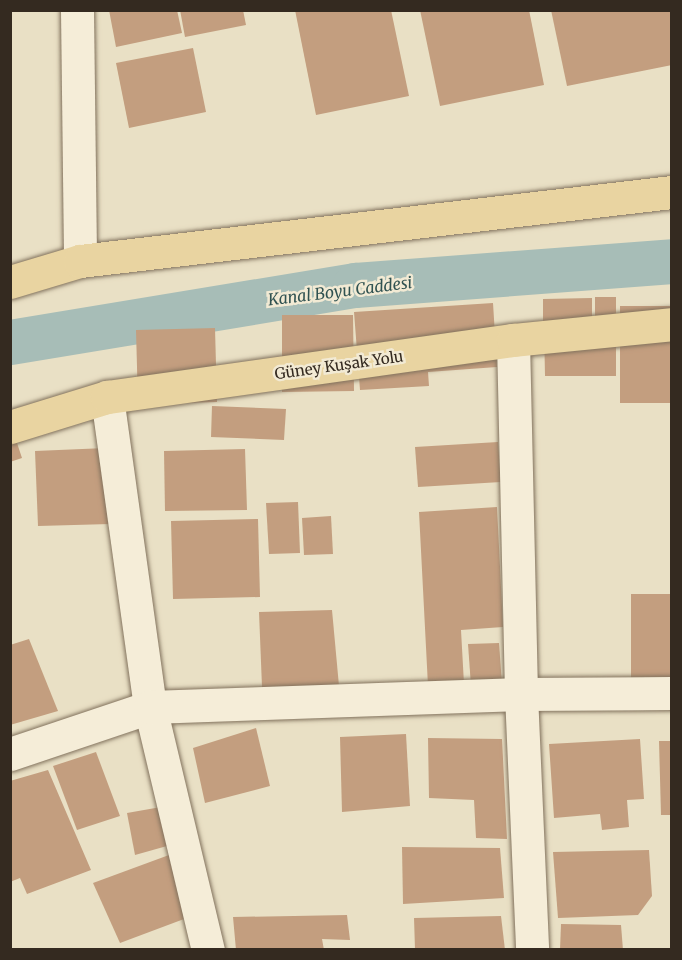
<!DOCTYPE html>
<html>
<head>
<meta charset="utf-8">
<style>
	body { margin:0 }
	#map { position:relative; width:682px; height:960px; overflow:hidden; background:#e9e0c5; font-family:Merriweather,serif }
	div>[style] { position:absolute }
	[style*='--x'] { left:calc(var(--x)*1px); top:calc(var(--y)*1px); width:calc(var(--w)*1px); rotate:calc(var(--a)*1deg) }
	.canal>* { height:45px; margin:-22.5px; padding:0 22.5px; transform-origin:22.5px; border-radius:22.5px; background:#a7bdb7 }
	.building>* { inset:0; background:#c39e7f }
	.roads { filter:drop-shadow(0 0 2px #82725d) drop-shadow(0 0 2px #82725d) }
	.minor>* { height:33px; margin:-16.5px; padding:0 16.5px; transform-origin:16.5px; border-radius:16.5px; background:#f5edd8 }
	.major>* { height:33px; margin:-16.5px; padding:0 16.5px; transform-origin:16.5px; border-radius:16.5px; background:#e9d4a1 }
	span { translate:-50% -50%; white-space:nowrap; text-align:center; line-height:1.15; -webkit-text-stroke:5px #f2ead4; paint-order:stroke }
	.street-label { font-size:15px; color:#342a20 }
	.water-label { font-size:16px; color:#305251; font-style:italic }
	.frame { position:absolute; inset:0; border:12px solid #342a20; pointer-events:none }
</style>
</head>
<body>
<div id="map">
	<div class="canal">
		<i style="--x:10;--y:342;--w:350;--a:-9.4"></i>
		<i style="--x:355;--y:285;--w:318;--a:-4.3"></i>
	</div>
	<div class="building">
		<i style="clip-path:polygon(109px 10px,177px 10px,182px 33px,116px 47px)"></i>
		<i style="clip-path:polygon(180px 10px,243px 10px,246px 25px,185px 37px)"></i>
		<i style="clip-path:polygon(295px 10px,391px 10px,409px 96px,316px 115px)"></i>
		<i style="clip-path:polygon(420px 10px,529px 10px,544px 85px,440px 106px)"></i>
		<i style="clip-path:polygon(551px 10px,672px 10px,672px 65px,567px 86px)"></i>
		<i style="clip-path:polygon(193px 48px,206px 112px,129px 128px,116px 63px)"></i>
		<i style="clip-path:polygon(595px 297px,616px 297px,616px 376px,545px 376px,544px 327px,595px 327px)"></i>
		<i style="clip-path:polygon(592px 298px,592px 321px,543px 322px,543px 299px)"></i>
		<i style="clip-path:polygon(493px 303px,497px 367px,428px 372px,429px 386px,360px 390px,354px 312px)"></i>
		<i style="clip-path:polygon(620px 306px,672px 306px,672px 403px,620px 403px)"></i>
		<i style="clip-path:polygon(282px 315px,353px 315px,354px 391px,282px 392px)"></i>
		<i style="clip-path:polygon(215px 328px,217px 402px,138px 404px,136px 330px)"></i>
		<i style="clip-path:polygon(212px 406px,286px 409px,284px 440px,211px 437px)"></i>
		<i style="clip-path:polygon(10px 422px,22px 458px,10px 462px)"></i>
		<i style="clip-path:polygon(498px 442px,501px 482px,418px 487px,415px 447px)"></i>
		<i style="clip-path:polygon(106px 448px,110px 524px,38px 526px,35px 451px)"></i>
		<i style="clip-path:polygon(245px 449px,247px 510px,165px 511px,164px 451px)"></i>
		<i style="clip-path:polygon(298px 502px,300px 553px,269px 554px,266px 503px)"></i>
		<i style="clip-path:polygon(497px 507px,503px 627px,461px 630px,464px 684px,428px 686px,419px 512px)"></i>
		<i style="clip-path:polygon(331px 516px,333px 554px,304px 555px,302px 518px)"></i>
		<i style="clip-path:polygon(258px 519px,260px 597px,173px 599px,171px 521px)"></i>
		<i style="clip-path:polygon(631px 594px,672px 594px,672px 680px,631px 680px)"></i>
		<i style="clip-path:polygon(332px 610px,339px 686px,262px 687px,259px 612px)"></i>
		<i style="clip-path:polygon(29px 639px,58px 711px,10px 725px,10px 645px)"></i>
		<i style="clip-path:polygon(499px 643px,502px 684px,471px 686px,468px 644px)"></i>
		<i style="clip-path:polygon(256px 728px,270px 786px,205px 803px,193px 748px)"></i>
		<i style="clip-path:polygon(406px 734px,410px 806px,342px 812px,340px 737px)"></i>
		<i style="clip-path:polygon(428px 738px,502px 739px,507px 839px,476px 838px,474px 800px,429px 798px)"></i>
		<i style="clip-path:polygon(640px 739px,644px 799px,627px 800px,629px 827px,602px 830px,600px 814px,554px 818px,549px 744px)"></i>
		<i style="clip-path:polygon(659px 741px,672px 741px,672px 815px,661px 815px)"></i>
		<i style="clip-path:polygon(96px 752px,120px 816px,77px 830px,53px 766px)"></i>
		<i style="clip-path:polygon(48px 770px,91px 870px,27px 894px,20px 878px,10px 882px,10px 781px)"></i>
		<i style="clip-path:polygon(161px 807px,167px 846px,135px 855px,127px 813px)"></i>
		<i style="clip-path:polygon(402px 847px,500px 848px,504px 898px,403px 904px)"></i>
		<i style="clip-path:polygon(649px 850px,652px 896px,638px 915px,558px 918px,553px 852px)"></i>
		<i style="clip-path:polygon(169px 855px,192px 916px,120px 943px,93px 883px)"></i>
		<i style="clip-path:polygon(347px 915px,350px 940px,322px 939px,324px 950px,236px 950px,233px 917px)"></i>
		<i style="clip-path:polygon(501px 916px,505px 950px,415px 950px,414px 918px)"></i>
		<i style="clip-path:polygon(561px 924px,621px 925px,623px 950px,560px 950px)"></i>
	</div>
	<div class="roads">
		<div class="minor">
			<i style="--x:77;--y:10;--w:251;--a:89.3"></i>
			<i style="--x:513;--y:340;--w:354;--a:88.7"></i>
			<i style="--x:521;--y:694;--w:256;--a:87.5"></i>
			<i style="--x:107;--y:397;--w:313;--a:82.1"></i>
			<i style="--x:150;--y:707;--w:250;--a:76.6"></i>
			<i style="--x:10;--y:754;--w:148;--a:-18.6"></i>
			<i style="--x:150;--y:707;--w:371;--a:-2"></i>
			<i style="--x:521;--y:694;--w:151;--a:-0.4"></i>
		</div>
		<div class="major">
			<i style="--x:10;--y:282;--w:73;--a:-16.7"></i>
			<i style="--x:80;--y:261;--w:596;--a:-6.65"></i>
			<i style="--x:10;--y:427;--w:102;--a:-17.2"></i>
			<i style="--x:107;--y:397;--w:410;--a:-8"></i>
			<i style="--x:513;--y:340;--w:160;--a:-5.7"></i>
		</div>
	</div>
	<div class="street-label">
		<span style="left:339px;top:365px;rotate:-8deg">Güney Kuşak Yolu</span>
	</div>
	<div class="water-label">
		<span style="left:340px;top:291px;rotate:-7deg">Kanal Boyu Caddesi</span>
	</div>
	<div class="frame"></div>
</div>
</body>
</html>
